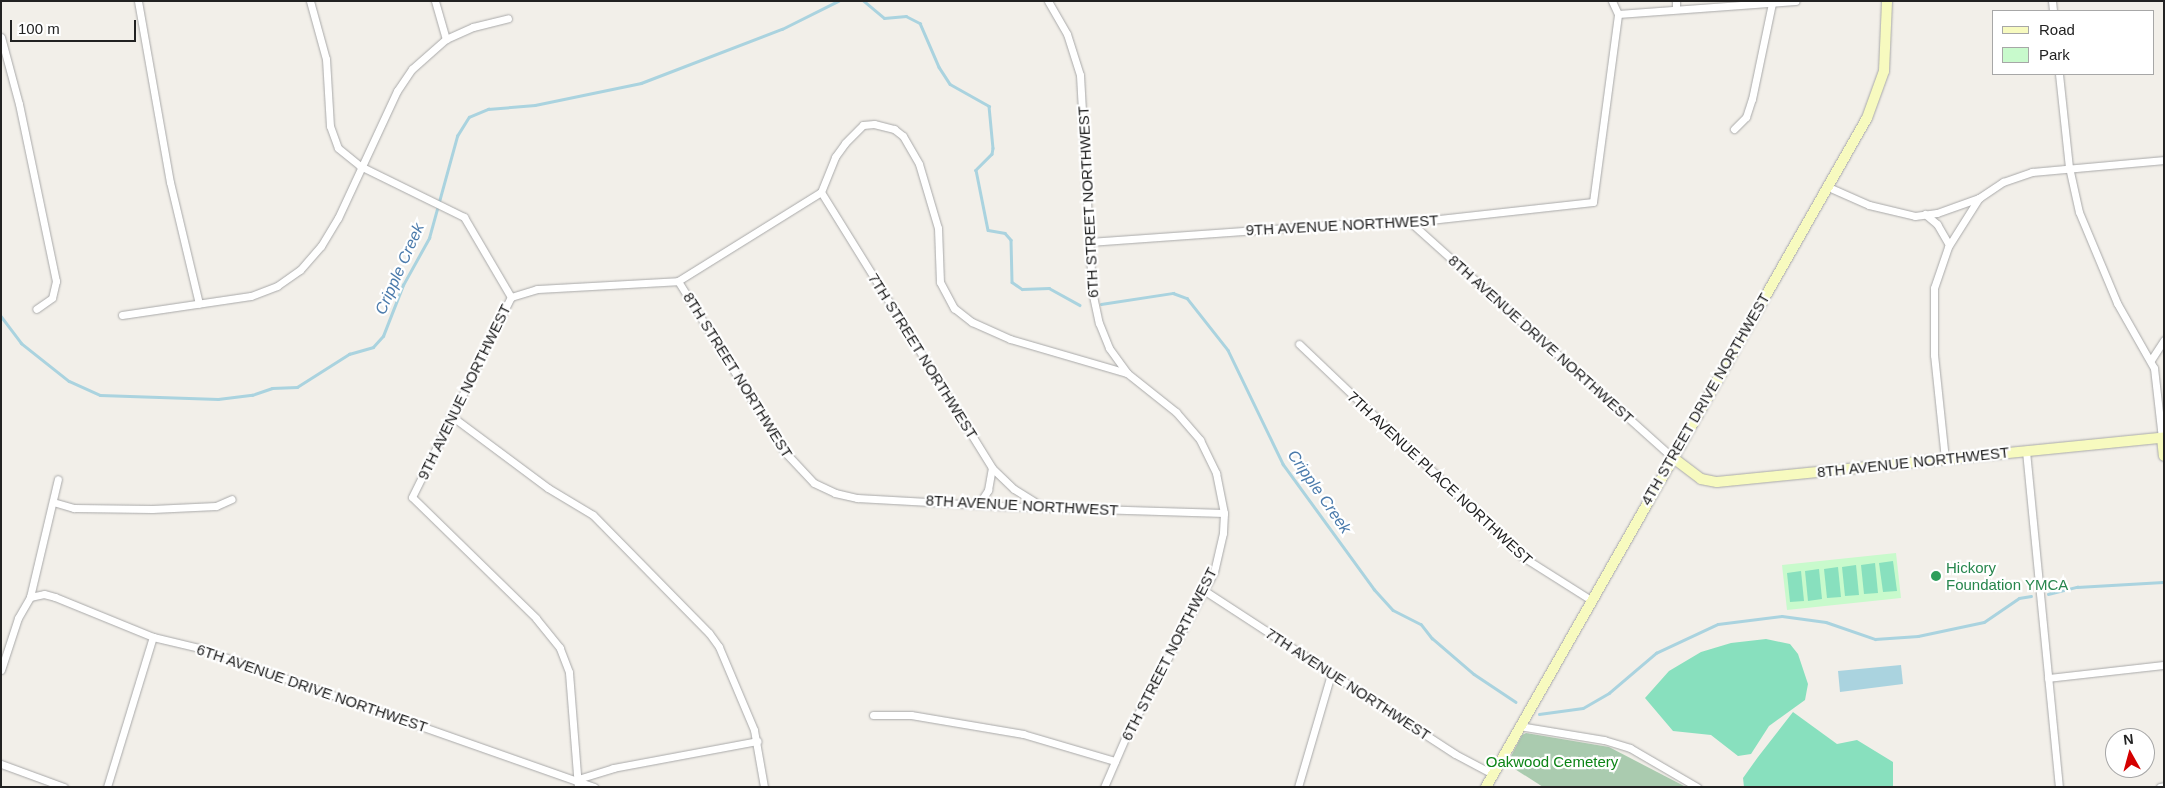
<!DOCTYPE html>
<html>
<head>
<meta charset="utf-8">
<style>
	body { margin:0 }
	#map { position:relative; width:2165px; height:788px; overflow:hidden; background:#f2efe9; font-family:Arial,sans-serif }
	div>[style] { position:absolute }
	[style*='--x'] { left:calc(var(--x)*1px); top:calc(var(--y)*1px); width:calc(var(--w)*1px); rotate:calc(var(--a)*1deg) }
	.cemetery>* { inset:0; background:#aacbaf }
	.park>* { inset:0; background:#c8facc }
	.pitch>* { inset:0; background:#88e0be }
	.water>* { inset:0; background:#aad3df }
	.stream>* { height:2.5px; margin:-1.25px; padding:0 1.25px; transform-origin:1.25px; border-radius:1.25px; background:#aad3df }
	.roads { filter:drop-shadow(0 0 1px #a9a9a9) drop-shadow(0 0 1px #a9a9a9) }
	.street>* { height:7px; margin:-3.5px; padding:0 3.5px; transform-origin:3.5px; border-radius:3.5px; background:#fff }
	.secondary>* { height:10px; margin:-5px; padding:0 5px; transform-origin:5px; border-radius:5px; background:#f7fabf }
	.dots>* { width:14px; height:14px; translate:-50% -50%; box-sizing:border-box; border:2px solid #fff; border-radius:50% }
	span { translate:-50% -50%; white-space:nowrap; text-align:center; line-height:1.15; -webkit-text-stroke:4.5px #fff; paint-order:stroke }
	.street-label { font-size:15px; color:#222 }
	.leisure-label { font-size:15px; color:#27864d }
	.left { translate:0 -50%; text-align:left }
	.park-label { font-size:15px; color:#0c8416 }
	.water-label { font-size:16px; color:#4a7aab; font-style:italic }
	.frame { position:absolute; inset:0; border:2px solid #222; pointer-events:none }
	.legend { position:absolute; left:1992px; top:10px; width:162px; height:65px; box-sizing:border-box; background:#fff; border:1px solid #a7a7a7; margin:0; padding:6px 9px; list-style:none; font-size:15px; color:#222 }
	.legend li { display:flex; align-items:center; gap:10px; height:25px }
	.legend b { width:25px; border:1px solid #a7a7a7 }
	.north { position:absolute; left:2105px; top:728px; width:50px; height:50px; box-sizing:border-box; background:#fff; border:1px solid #a7a7a7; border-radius:50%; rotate:353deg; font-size:14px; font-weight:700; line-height:20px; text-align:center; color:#222 }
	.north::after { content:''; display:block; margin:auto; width:18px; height:22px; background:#d40000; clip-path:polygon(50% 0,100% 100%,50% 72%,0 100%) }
	.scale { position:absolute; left:10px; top:20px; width:126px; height:22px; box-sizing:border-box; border:2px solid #222; border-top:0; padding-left:6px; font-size:15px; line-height:18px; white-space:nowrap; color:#222; -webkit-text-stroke:4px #fff; paint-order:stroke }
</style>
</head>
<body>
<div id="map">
	<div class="cemetery">
		<i style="clip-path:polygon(1526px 733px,1609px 747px,1686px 787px,1543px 787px,1507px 764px,1522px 735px)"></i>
	</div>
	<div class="park">
		<i style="clip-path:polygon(1896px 553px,1901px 598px,1787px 610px,1782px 565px)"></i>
	</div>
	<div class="pitch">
		<i style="clip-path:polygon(1893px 561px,1897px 591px,1883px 592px,1879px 563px)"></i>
		<i style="clip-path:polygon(1875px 563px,1878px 593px,1864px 594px,1861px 565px)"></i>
		<i style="clip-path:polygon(1856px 565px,1859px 595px,1845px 596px,1842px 567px)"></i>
		<i style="clip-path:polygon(1838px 567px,1841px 597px,1827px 598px,1824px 569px)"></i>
		<i style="clip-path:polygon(1819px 569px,1822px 599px,1808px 601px,1805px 571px)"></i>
		<i style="clip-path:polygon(1801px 571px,1804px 601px,1790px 602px,1787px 573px)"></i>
		<i style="clip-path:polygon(1766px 639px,1790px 644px,1798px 654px,1808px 684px,1805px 700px,1769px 726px,1751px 754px,1738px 756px,1711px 735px,1673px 731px,1645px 698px,1669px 671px,1701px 652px,1731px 643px)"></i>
		<i style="clip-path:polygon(1793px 712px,1837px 744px,1857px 740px,1893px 762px,1893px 787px,1744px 787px,1743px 778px,1758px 757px)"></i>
	</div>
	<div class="water">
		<i style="clip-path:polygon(1901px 665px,1903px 684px,1840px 692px,1838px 671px)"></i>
	</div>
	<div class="stream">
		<i style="--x:864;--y:1;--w:26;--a:40"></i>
		<i style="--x:884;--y:18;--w:22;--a:-5"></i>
		<i style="--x:906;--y:16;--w:16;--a:27"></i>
		<i style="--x:920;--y:23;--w:48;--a:66.6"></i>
		<i style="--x:939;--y:67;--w:20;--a:57"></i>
		<i style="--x:950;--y:84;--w:45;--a:29.4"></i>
		<i style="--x:989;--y:106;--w:42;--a:84.6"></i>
		<i style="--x:993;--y:148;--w:6;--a:99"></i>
		<i style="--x:992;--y:154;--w:23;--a:135"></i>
		<i style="--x:976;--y:170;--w:61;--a:78.7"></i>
		<i style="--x:988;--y:230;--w:17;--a:10"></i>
		<i style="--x:1005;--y:233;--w:9;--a:49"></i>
		<i style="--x:1011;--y:240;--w:42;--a:88.6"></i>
		<i style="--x:1012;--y:282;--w:12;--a:35"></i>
		<i style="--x:1022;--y:289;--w:27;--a:-2"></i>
		<i style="--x:1049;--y:288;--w:35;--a:29"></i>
		<i style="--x:1101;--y:304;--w:73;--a:-8.7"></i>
		<i style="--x:1173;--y:293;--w:15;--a:20"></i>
		<i style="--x:1187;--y:298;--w:66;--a:51.7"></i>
		<i style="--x:1228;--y:350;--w:127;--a:64.2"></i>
		<i style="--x:1283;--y:464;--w:155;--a:53.9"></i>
		<i style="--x:1374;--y:589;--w:28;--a:48"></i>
		<i style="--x:1393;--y:610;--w:31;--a:27"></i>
		<i style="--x:1421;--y:624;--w:18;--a:52"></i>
		<i style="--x:1432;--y:638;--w:55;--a:40.6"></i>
		<i style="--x:1474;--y:674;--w:50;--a:33.7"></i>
		<i style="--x:1;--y:316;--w:34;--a:53"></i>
		<i style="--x:21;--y:343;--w:61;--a:38.4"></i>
		<i style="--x:69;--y:381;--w:34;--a:24"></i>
		<i style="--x:100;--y:395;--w:118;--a:1.9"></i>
		<i style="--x:218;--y:399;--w:34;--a:-7"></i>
		<i style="--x:252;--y:395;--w:21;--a:-19"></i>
		<i style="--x:272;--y:388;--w:25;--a:-2"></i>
		<i style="--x:297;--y:387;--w:62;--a:-32.4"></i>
		<i style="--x:349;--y:354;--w:25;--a:-16"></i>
		<i style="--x:373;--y:347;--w:15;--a:-48"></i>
		<i style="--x:383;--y:336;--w:55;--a:-68.6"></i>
		<i style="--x:403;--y:285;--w:54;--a:-61"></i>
		<i style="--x:429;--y:238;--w:106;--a:-74.6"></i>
		<i style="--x:457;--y:136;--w:22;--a:-58"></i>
		<i style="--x:469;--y:117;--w:21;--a:-23"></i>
		<i style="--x:488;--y:109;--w:47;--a:-4.9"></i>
		<i style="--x:535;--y:105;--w:108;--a:-11.7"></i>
		<i style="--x:641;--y:83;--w:151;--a:-21"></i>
		<i style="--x:782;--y:29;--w:63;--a:-26.6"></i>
		<i style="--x:2048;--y:594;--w:30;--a:-14"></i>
		<i style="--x:2077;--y:587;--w:86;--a:-3.3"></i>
		<i style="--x:1539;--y:714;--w:44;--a:-7.8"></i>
		<i style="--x:1583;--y:708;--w:30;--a:-30"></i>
		<i style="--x:1609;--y:693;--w:62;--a:-40.4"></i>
		<i style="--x:1656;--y:653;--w:68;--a:-25.1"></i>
		<i style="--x:1718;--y:624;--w:64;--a:-7.1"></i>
		<i style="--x:1782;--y:616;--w:44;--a:7.8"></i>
		<i style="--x:1826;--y:622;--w:52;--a:19.1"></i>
		<i style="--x:1875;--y:639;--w:43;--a:-4"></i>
		<i style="--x:1918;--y:636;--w:67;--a:-12"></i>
		<i style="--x:1984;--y:622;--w:42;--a:-34.4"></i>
		<i style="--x:2019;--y:598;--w:12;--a:-9"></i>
	</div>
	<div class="roads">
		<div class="street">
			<i style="--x:138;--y:1;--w:184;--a:80"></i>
			<i style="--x:170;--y:182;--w:125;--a:76.6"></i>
			<i style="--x:310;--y:1;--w:60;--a:74.6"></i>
			<i style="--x:326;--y:59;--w:67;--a:86.6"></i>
			<i style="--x:330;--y:126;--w:23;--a:70"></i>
			<i style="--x:338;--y:148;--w:28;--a:39"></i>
			<i style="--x:360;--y:166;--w:116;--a:26.1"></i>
			<i style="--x:464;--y:217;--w:93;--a:59.6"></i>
			<i style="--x:435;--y:1;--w:40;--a:74"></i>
			<i style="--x:1048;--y:1;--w:38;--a:60"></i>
			<i style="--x:1067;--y:34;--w:43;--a:72.4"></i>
			<i style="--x:1080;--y:75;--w:216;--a:86.8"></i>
			<i style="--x:1092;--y:291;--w:33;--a:78"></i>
			<i style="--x:1099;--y:323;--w:27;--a:68"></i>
			<i style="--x:1109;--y:348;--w:31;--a:54"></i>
			<i style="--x:1127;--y:373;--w:63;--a:38.5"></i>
			<i style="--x:1176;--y:412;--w:37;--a:49"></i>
			<i style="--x:1200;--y:440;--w:37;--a:64"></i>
			<i style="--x:1216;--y:473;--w:41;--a:78.7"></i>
			<i style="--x:1224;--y:513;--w:20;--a:93"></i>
			<i style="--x:1223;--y:533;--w:40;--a:103"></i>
			<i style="--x:1214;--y:572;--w:186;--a:118.2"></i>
			<i style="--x:1126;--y:736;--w:56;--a:113.3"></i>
			<i style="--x:2052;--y:1;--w:10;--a:84"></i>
			<i style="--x:1676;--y:9;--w:8;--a:-90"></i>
			<i style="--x:1618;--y:14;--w:178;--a:-4.2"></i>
			<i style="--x:1;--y:37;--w:69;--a:75"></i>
			<i style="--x:19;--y:104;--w:181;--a:78.2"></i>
			<i style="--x:56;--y:281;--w:17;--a:103"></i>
			<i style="--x:52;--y:298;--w:19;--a:145"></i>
			<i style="--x:2059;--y:74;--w:94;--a:83.9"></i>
			<i style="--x:2069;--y:167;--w:46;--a:77.5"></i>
			<i style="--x:2079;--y:212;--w:99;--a:67.3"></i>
			<i style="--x:2117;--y:303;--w:75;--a:60.4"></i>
			<i style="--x:2154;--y:368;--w:70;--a:83.5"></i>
			<i style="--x:1734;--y:129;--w:17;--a:-45"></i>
			<i style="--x:1746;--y:117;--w:19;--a:-72"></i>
			<i style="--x:1752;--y:99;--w:98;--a:-78.2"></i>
			<i style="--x:1826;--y:186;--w:47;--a:23.8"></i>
			<i style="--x:1869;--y:205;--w:47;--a:13.4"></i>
			<i style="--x:1915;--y:216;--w:22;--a:-8"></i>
			<i style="--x:1937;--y:213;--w:45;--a:-19.7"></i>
			<i style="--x:1979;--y:198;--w:29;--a:-34"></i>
			<i style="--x:2003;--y:182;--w:31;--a:-19"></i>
			<i style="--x:2032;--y:172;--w:133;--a:-5.2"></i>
			<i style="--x:821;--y:192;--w:325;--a:58.2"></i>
			<i style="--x:992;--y:468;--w:30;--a:44"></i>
			<i style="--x:1014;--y:489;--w:28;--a:32"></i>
			<i style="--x:1925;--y:214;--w:16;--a:40"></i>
			<i style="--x:1937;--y:224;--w:24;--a:60"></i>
			<i style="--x:1409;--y:221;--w:353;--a:41.9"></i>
			<i style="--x:1089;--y:242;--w:281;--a:-4.1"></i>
			<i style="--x:1369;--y:222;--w:52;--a:-1.1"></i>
			<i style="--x:1421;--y:221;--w:173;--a:-6.3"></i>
			<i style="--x:1593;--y:202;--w:190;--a:-82.4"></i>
			<i style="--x:1618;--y:14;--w:14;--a:-115"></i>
			<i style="--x:678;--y:281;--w:199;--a:58.1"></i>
			<i style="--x:783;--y:450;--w:45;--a:46.8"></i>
			<i style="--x:814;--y:483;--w:23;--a:25"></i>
			<i style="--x:835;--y:493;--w:23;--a:13"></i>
			<i style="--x:857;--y:498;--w:141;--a:3.2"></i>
			<i style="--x:998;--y:506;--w:226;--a:1.8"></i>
			<i style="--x:122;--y:315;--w:130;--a:-8.4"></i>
			<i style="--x:251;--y:296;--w:28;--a:-21"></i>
			<i style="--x:277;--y:286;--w:28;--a:-35"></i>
			<i style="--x:300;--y:270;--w:32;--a:-49"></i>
			<i style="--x:321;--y:246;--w:33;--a:-59"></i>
			<i style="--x:338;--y:218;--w:140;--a:-65.1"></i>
			<i style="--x:397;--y:91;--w:27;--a:-56"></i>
			<i style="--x:412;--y:69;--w:45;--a:-41.4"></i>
			<i style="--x:446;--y:39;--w:30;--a:-24"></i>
			<i style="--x:473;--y:27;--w:36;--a:-14"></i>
			<i style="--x:1299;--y:344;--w:309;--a:43.6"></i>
			<i style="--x:1523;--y:557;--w:80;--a:32.3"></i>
			<i style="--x:2151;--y:360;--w:24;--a:-57"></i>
			<i style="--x:450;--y:415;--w:122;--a:36.7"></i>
			<i style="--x:548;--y:488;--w:52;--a:31"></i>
			<i style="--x:593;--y:515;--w:165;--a:45.5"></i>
			<i style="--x:709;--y:633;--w:17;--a:54"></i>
			<i style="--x:719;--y:647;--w:90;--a:67.1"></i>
			<i style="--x:754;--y:730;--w:58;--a:80"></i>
			<i style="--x:2026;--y:451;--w:338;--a:84.4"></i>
			<i style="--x:1945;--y:459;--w:105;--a:-96"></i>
			<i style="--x:1934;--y:355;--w:67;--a:-90"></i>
			<i style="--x:1934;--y:288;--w:43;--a:-71.1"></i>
			<i style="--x:1948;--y:247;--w:58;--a:-57.7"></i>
			<i style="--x:53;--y:502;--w:22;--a:16"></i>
			<i style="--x:74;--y:508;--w:78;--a:0.7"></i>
			<i style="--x:152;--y:509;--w:64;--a:-2.7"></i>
			<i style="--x:216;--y:506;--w:17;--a:-24"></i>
			<i style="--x:979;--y:504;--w:17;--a:-57"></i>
			<i style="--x:988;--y:490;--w:22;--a:-80"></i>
			<i style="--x:1205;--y:591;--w:298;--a:33.1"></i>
			<i style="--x:1455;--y:754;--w:43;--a:27.8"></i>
			<i style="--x:30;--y:597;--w:14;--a:-12"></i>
			<i style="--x:44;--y:594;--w:11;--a:15"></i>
			<i style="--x:55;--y:597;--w:106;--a:22.2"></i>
			<i style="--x:153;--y:637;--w:47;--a:13.4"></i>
			<i style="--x:199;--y:648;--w:419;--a:19.4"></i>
			<i style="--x:1;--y:670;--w:55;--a:-71.9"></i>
			<i style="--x:18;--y:618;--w:24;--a:-60"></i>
			<i style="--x:30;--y:597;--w:121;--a:-76.7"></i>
			<i style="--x:2048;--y:678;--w:117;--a:-6.4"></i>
			<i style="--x:873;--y:715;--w:38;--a:0"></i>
			<i style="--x:911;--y:715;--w:114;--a:9.6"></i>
			<i style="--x:1023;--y:734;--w:96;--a:16.4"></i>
			<i style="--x:1519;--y:726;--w:86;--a:9.4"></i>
			<i style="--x:1604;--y:740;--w:27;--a:17"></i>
			<i style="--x:1630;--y:748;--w:78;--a:30.2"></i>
			<i style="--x:1;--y:764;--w:67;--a:20.1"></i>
			<i style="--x:578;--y:779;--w:37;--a:-17"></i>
			<i style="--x:613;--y:768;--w:147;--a:-10.6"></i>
			<i style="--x:107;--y:787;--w:157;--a:-73"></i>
			<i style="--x:578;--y:787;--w:115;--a:-94.5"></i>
			<i style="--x:569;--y:672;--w:26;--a:-111"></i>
			<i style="--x:560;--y:648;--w:38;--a:-129"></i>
			<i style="--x:536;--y:618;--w:173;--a:-135.7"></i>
			<i style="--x:412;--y:497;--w:223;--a:-63.7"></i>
			<i style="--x:511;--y:297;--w:27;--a:-17"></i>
			<i style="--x:537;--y:289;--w:141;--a:-3.2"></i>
			<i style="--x:678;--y:281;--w:168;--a:-31.9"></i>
			<i style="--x:821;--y:192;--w:38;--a:-68"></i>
			<i style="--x:835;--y:157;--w:17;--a:-54"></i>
			<i style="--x:845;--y:143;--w:25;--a:-45"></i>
			<i style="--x:863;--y:125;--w:11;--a:-5"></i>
			<i style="--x:874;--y:124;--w:21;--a:14"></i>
			<i style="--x:894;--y:129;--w:11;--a:38"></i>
			<i style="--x:903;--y:136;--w:32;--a:60"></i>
			<i style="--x:919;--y:164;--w:67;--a:73.5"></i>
			<i style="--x:938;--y:228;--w:54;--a:87.9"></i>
			<i style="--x:940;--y:282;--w:30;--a:62"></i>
			<i style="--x:954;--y:308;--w:23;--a:38"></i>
			<i style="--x:972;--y:322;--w:42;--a:24.1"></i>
			<i style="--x:1010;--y:339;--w:122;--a:16.2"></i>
			<i style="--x:1298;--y:787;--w:118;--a:-73.7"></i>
			<i style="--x:2160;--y:787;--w:4;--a:-14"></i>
		</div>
		<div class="secondary">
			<i style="--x:2162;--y:438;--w:18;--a:84"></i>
			<i style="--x:1672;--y:457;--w:36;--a:37"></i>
			<i style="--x:1701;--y:479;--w:16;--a:11"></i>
			<i style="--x:1717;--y:482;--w:449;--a:-5.7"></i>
			<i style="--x:1486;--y:787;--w:770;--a:-60.34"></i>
			<i style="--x:1867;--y:118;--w:50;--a:-70.1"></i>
			<i style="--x:1884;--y:71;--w:70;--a:-87.5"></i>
		</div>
	</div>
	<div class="dots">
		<i style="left:1936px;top:576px;background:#2e9e5b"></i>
	</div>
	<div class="street-label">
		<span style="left:1088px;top:202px;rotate:-93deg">6TH STREET NORTHWEST</span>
		<span style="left:1342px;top:225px;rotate:-3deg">9TH AVENUE NORTHWEST</span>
		<span style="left:1541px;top:339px;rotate:42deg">8TH AVENUE DRIVE NORTHWEST</span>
		<span style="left:923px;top:356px;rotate:58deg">7TH STREET NORTHWEST</span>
		<span style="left:738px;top:375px;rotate:58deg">8TH STREET NORTHWEST</span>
		<span style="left:464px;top:392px;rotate:-64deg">9TH AVENUE NORTHWEST</span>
		<span style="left:1705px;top:399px;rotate:-60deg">4TH STREET DRIVE NORTHWEST</span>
		<span style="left:1913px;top:462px;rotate:-6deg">8TH AVENUE NORTHWEST</span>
		<span style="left:1440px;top:478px;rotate:43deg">7TH AVENUE PLACE NORTHWEST</span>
		<span style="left:1022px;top:505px;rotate:3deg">8TH AVENUE NORTHWEST</span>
		<span style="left:1169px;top:654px;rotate:-63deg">6TH STREET NORTHWEST</span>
		<span style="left:1348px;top:684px;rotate:33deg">7TH AVENUE NORTHWEST</span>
		<span style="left:312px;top:688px;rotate:19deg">6TH AVENUE DRIVE NORTHWEST</span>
	</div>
	<div class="leisure-label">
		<span class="left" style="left:1946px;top:576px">Hickory<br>Foundation YMCA</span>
	</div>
	<div class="park-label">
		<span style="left:1552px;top:762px">Oakwood Cemetery</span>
	</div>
	<div class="water-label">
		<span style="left:400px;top:269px;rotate:-66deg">Cripple Creek</span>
		<span style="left:1319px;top:492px;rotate:55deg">Cripple Creek</span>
	</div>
	<div class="frame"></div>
	<ul class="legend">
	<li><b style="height:6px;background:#f7fabf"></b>Road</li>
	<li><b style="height:14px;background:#c8facc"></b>Park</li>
	</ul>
	<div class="north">N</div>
	<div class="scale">100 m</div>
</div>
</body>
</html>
